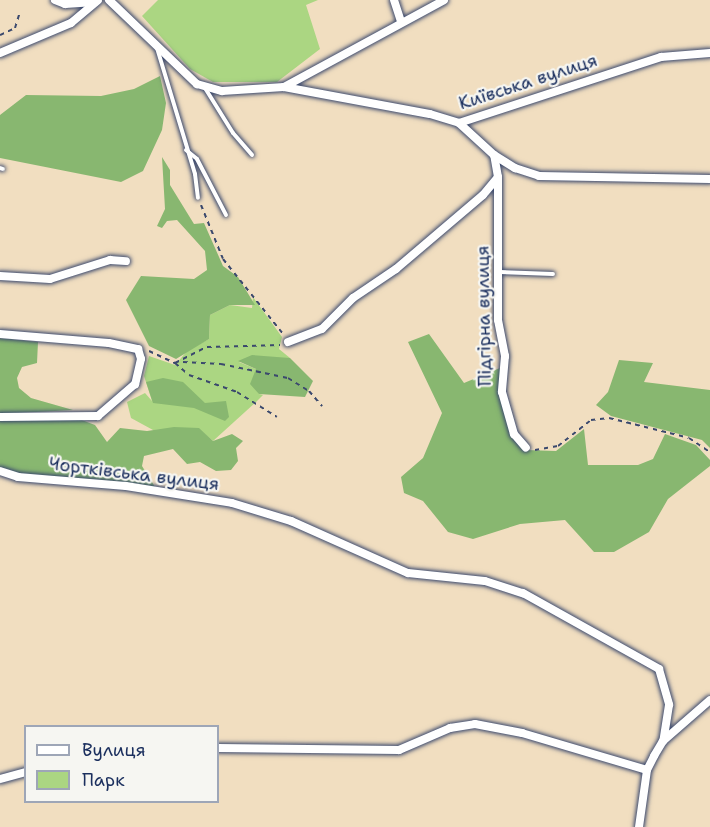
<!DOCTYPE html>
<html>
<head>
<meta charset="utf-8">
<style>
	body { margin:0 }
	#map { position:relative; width:710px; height:827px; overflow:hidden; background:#f1dec0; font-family:"Shantell Sans",sans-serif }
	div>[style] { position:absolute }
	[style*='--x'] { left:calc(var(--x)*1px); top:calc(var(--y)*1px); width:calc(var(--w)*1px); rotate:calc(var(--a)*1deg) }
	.green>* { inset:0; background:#abd682 }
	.forest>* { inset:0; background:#88b770 }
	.path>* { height:2px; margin-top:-1px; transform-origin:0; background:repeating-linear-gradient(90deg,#3b496d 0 4.5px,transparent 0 9px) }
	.roads { filter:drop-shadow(0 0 2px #3b496d) drop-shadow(0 0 2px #3b496d) }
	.service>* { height:4px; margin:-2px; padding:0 2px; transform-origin:2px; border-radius:2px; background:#fff }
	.minor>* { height:8px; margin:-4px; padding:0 4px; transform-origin:4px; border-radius:4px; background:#fff }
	span { translate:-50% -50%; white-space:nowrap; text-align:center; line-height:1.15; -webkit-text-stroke:4.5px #f6f6f2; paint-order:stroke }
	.street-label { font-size:18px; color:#1b2f5e }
	.legend { position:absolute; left:24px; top:725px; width:195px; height:78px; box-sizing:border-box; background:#f6f6f2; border:2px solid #9ea6b7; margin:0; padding:8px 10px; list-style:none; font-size:18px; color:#1b2f5e }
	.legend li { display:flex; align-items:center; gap:12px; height:30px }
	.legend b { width:30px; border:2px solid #9ea6b7 }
</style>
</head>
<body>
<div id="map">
	<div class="green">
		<i style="clip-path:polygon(158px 0,318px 0,306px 5px,320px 49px,277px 82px,213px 82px,190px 69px,142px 16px)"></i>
		<i style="clip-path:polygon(253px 297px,282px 337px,279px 349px,290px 358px,239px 362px,256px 369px,259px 394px,263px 395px,256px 402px,213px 441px,199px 429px,153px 430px,131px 418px,127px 402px,145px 393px,152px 401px,144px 376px,149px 356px,175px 365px,188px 350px,209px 339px,210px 315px,230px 305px,252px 308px)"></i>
	</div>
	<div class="forest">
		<i style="clip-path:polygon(160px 76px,166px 103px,162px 130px,143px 171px,121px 182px,0 158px,0 115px,26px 95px,101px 96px,134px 89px)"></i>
		<i style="clip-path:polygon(162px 157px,170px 170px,170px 185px,194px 224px,204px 223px,223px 266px,238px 277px,255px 305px,230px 305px,210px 315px,209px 339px,176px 359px,149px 346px,126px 300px,141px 276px,194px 279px,207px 270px,205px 251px,177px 220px,167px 221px,162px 228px,157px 226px,165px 209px)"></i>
		<i style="clip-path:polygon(429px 334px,464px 383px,500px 368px,500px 393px,525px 450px,556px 451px,584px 429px,588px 465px,638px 465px,653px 459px,665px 434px,696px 445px,710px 460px,710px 466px,668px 499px,649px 532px,614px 552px,594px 552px,565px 520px,520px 524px,473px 539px,448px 532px,423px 501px,404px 493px,401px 477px,423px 458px,442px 413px,408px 342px)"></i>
		<i style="clip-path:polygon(0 338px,38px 342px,37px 363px,22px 367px,17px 378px,19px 388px,31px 398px,73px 410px,0 414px)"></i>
		<i style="clip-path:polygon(252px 355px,290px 358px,313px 381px,305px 397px,259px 394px,250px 384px,256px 369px,238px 361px)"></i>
		<i style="clip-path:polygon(619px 360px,653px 363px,644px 382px,710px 390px,710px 448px,702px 440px,611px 416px,596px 405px,608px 392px)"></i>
		<i style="clip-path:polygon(163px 378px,183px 382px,205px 403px,226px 401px,229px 417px,225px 421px,194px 408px,153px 403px,146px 382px)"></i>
		<i style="clip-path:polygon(79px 419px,95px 425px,107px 442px,120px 428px,147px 431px,174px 427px,199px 428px,213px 441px,232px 434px,243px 441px,236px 448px,238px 461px,231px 470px,216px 471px,200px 462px,187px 464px,173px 449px,144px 456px,142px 466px,155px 487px,18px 475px,0 469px,0 420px)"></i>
	</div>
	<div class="path">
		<i style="--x:0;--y:35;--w:17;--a:-25"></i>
		<i style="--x:15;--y:28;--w:14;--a:-73"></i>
		<i style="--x:201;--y:205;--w:58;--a:67.8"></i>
		<i style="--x:223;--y:259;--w:96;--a:51.3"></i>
		<i style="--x:149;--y:351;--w:29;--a:25"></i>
		<i style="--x:175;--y:363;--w:36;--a:-27"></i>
		<i style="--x:207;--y:347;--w:73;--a:-1.6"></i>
		<i style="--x:183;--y:362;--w:38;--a:3"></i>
		<i style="--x:221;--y:364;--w:68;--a:11.8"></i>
		<i style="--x:288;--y:378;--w:25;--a:32"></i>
		<i style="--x:309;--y:391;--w:20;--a:49"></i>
		<i style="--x:175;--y:363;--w:18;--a:41"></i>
		<i style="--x:189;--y:375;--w:51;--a:19.5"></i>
		<i style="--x:237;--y:392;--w:47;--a:32"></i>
		<i style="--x:535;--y:450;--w:23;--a:-10"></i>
		<i style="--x:558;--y:446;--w:42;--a:-38.2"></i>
		<i style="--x:591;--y:420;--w:18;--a:-6"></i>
		<i style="--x:609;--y:418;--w:82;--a:14"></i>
		<i style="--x:689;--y:438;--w:25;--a:34"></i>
	</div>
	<div class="roads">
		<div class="service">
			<i style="--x:157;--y:48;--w:132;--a:73.2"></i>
			<i style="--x:195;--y:174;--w:24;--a:83"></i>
			<i style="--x:205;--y:88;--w:53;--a:58.1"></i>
			<i style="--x:233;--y:133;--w:29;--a:49"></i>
			<i style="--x:186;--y:150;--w:14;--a:39"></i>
			<i style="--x:197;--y:159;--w:63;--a:62.6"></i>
			<i style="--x:0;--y:168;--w:3;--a:18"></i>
			<i style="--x:500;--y:272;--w:53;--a:2.2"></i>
		</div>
		<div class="minor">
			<i style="--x:55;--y:0;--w:11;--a:22"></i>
			<i style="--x:65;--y:4;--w:30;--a:-4"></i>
			<i style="--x:109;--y:0;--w:122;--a:43.7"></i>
			<i style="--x:197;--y:84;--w:26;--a:16"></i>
			<i style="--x:222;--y:91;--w:62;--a:-3.7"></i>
			<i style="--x:284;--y:87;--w:182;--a:-28.5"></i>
			<i style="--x:394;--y:0;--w:23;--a:72"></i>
			<i style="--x:0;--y:53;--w:77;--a:-22.9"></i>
			<i style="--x:71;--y:23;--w:35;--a:-40"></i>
			<i style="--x:284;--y:87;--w:148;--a:10.5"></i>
			<i style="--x:430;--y:114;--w:30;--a:17"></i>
			<i style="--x:459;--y:123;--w:213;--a:-18.1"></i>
			<i style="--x:661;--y:57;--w:49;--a:-4.7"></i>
			<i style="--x:459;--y:123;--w:47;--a:42.4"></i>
			<i style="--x:494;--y:155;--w:25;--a:32"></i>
			<i style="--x:515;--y:168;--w:25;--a:18"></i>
			<i style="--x:539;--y:176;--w:171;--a:1"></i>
			<i style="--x:498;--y:177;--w:143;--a:90"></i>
			<i style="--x:498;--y:320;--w:37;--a:79"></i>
			<i style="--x:505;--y:356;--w:36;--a:95"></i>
			<i style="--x:502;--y:392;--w:44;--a:74.1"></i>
			<i style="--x:514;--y:434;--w:18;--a:49"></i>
			<i style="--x:0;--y:276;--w:50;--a:3.4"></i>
			<i style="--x:50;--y:279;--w:63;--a:-17.6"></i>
			<i style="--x:110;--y:260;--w:16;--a:4"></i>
			<i style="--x:0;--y:334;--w:109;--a:4.7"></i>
			<i style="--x:109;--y:343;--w:30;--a:12"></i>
			<i style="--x:138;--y:349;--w:10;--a:73"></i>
			<i style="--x:141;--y:359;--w:26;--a:103"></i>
			<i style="--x:135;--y:384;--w:49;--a:139.1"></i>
			<i style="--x:98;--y:416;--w:98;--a:179.4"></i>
			<i style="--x:288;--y:342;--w:36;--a:-21"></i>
			<i style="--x:322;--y:329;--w:44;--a:-45"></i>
			<i style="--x:353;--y:298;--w:52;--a:-34"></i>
			<i style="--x:396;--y:269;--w:114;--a:-40.4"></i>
			<i style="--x:483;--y:195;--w:23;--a:-50"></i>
			<i style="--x:498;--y:177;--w:22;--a:-100"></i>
			<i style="--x:0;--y:471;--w:19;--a:18"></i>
			<i style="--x:18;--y:477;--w:108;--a:4.8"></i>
			<i style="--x:126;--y:486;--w:107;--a:9.1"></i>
			<i style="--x:232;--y:503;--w:62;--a:17"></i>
			<i style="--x:291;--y:521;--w:128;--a:24"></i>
			<i style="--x:408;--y:573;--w:77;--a:5.9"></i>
			<i style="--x:485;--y:581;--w:40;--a:18"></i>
			<i style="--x:523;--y:593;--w:156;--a:29.2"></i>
			<i style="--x:659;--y:669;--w:37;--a:74"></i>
			<i style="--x:669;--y:705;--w:36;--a:99"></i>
			<i style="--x:218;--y:748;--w:181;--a:0.6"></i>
			<i style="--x:399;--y:750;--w:56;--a:-23.3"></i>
			<i style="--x:450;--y:728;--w:25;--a:-9"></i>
			<i style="--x:475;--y:724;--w:48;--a:10.8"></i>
			<i style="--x:522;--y:733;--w:130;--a:16.5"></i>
			<i style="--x:0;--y:779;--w:27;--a:-15"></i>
			<i style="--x:639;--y:827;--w:58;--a:-82"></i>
			<i style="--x:647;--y:770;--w:16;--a:-63"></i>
			<i style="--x:654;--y:756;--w:17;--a:-59"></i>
			<i style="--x:663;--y:741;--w:62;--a:-41.1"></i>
		</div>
	</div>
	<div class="street-label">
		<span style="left:528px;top:82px;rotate:-18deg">Київська вулиця</span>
		<span style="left:484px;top:316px;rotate:-91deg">Підгірна вулиця</span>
		<span style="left:134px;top:474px;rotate:7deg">Чортківська вулиця</span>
	</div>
	<ul class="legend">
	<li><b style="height:8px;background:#fff"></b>Вулиця</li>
	<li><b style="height:16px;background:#abd682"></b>Парк</li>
	</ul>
</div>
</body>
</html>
